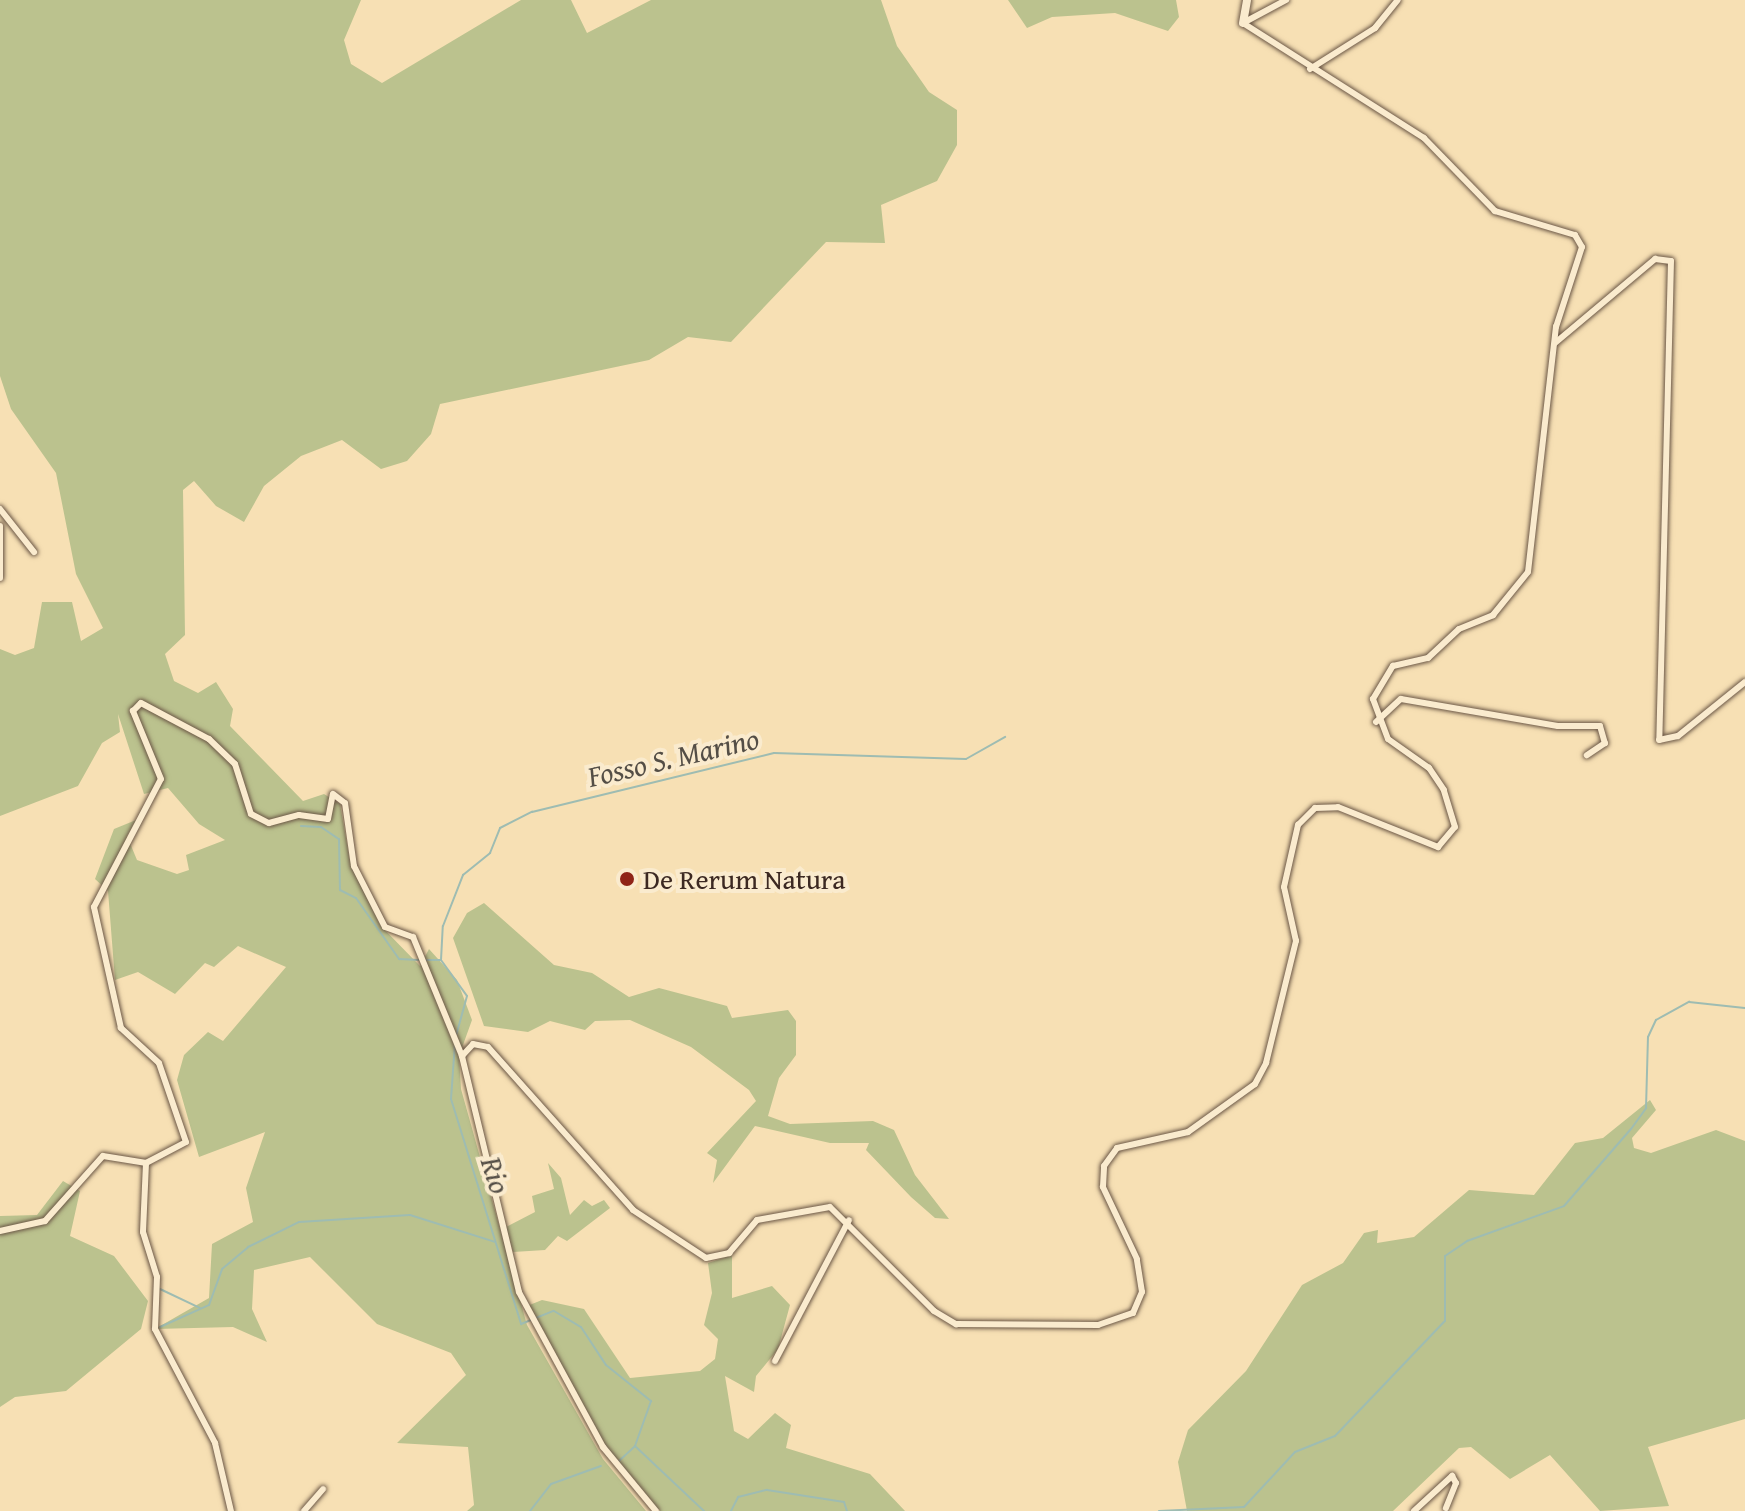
<!DOCTYPE html>
<html>
<head>
<meta charset="utf-8">
<style>
	body { margin:0 }
	#map { position:relative; width:1745px; height:1511px; overflow:hidden; background:#f7e0b4; font-family:"Gentium Book Plus",serif }
	div>[style] { position:absolute }
	[style*='--x'] { left:calc(var(--x)*1px); top:calc(var(--y)*1px); width:calc(var(--w)*1px); rotate:calc(var(--a)*1deg) }
	.green>* { inset:0; background:#bbc28e }
	.stream>* { height:2px; margin:-1px; padding:0 1px; transform-origin:1px; border-radius:1px; background:#9ebcb2 }
	.roads { filter:drop-shadow(0 0 2px #6b5746) drop-shadow(0 0 2px #6b5746) }
	.minor>* { height:6px; margin:-3px; padding:0 3px; transform-origin:3px; border-radius:3px; background:#faebce }
	.tertiary>* { height:8px; margin:-4px; padding:0 4px; transform-origin:4px; border-radius:4px; background:#faebce }
	.dots>* { width:22px; height:22px; translate:-50% -50%; box-sizing:border-box; border:4px solid #faebce; border-radius:50% }
	span { translate:-50% -50%; white-space:nowrap; text-align:center; line-height:1.15; -webkit-text-stroke:8px #faebce; paint-order:stroke }
	.poi-label { font-size:28px; color:#3c2922 }
	.left { translate:0 -50%; text-align:left }
	.water-label { font-size:30px; color:#544e46; font-style:italic }
</style>
</head>
<body>
<div id="map">
	<div class="green">
		<i style="clip-path:polygon(0 0,361px 0,344px 40px,351px 64px,382px 83px,521px 0,571px 0,587px 33px,651px 0,881px 0,897px 46px,929px 92px,957px 110px,957px 145px,937px 181px,881px 205px,885px 243px,826px 242px,731px 342px,688px 337px,649px 360px,440px 404px,431px 434px,407px 461px,381px 469px,342px 440px,301px 456px,264px 486px,244px 522px,216px 506px,194px 481px,183px 490px,185px 635px,165px 654px,174px 681px,198px 693px,216px 682px,233px 709px,230px 726px,303px 801px,324px 794px,340px 804px,350px 861px,380px 925px,420px 966px,429px 949px,457px 980px,472px 1020px,459px 1056px,461px 1089px,527px 1325px,603px 1459px,646px 1511px,467px 1511px,474px 1505px,468px 1447px,397px 1443px,466px 1375px,451px 1353px,377px 1324px,310px 1257px,254px 1270px,252px 1309px,267px 1342px,233px 1327px,155px 1329px,209px 1298px,212px 1244px,253px 1222px,246px 1188px,265px 1132px,199px 1157px,177px 1080px,184px 1055px,208px 1032px,223px 1041px,286px 967px,238px 946px,214px 967px,205px 963px,175px 994px,138px 972px,115px 980px,108px 891px,95px 879px,114px 829px,136px 820px,127px 836px,137px 860px,177px 874px,189px 870px,186px 855px,225px 840px,199px 824px,168px 788px,144px 794px,118px 714px,120px 732px,102px 743px,78px 786px,0 816px,0 649px,15px 655px,34px 648px,42px 602px,72px 602px,81px 641px,103px 628px,76px 574px,56px 473px,11px 409px,0 376px)"></i>
		<i style="clip-path:polygon(1008px 0,1176px 0,1179px 17px,1168px 31px,1115px 13px,1052px 17px,1027px 28px)"></i>
		<i style="clip-path:polygon(484px 903px,554px 965px,592px 973px,629px 997px,659px 988px,727px 1006px,732px 1018px,788px 1010px,796px 1021px,796px 1055px,779px 1078px,768px 1116px,790px 1124px,873px 1121px,894px 1130px,915px 1175px,949px 1219px,935px 1218px,911px 1197px,866px 1150px,869px 1143px,830px 1143px,755px 1126px,713px 1183px,717px 1160px,707px 1153px,756px 1101px,749px 1090px,691px 1047px,630px 1020px,595px 1021px,585px 1030px,550px 1021px,528px 1032px,484px 1026px,453px 938px,467px 913px)"></i>
		<i style="clip-path:polygon(1650px 1100px,1656px 1110px,1632px 1138px,1634px 1148px,1651px 1153px,1716px 1130px,1745px 1141px,1745px 1419px,1648px 1447px,1669px 1506px,1600px 1511px,1550px 1455px,1510px 1479px,1471px 1447px,1459px 1448px,1393px 1511px,1187px 1511px,1178px 1462px,1188px 1430px,1246px 1371px,1302px 1285px,1343px 1263px,1364px 1233px,1378px 1230px,1377px 1243px,1414px 1237px,1469px 1190px,1534px 1195px,1575px 1143px,1603px 1138px)"></i>
		<i style="clip-path:polygon(548px 1163px,561px 1178px,570px 1215px,584px 1200px,592px 1206px,604px 1200px,610px 1208px,567px 1241px,558px 1236px,545px 1250px,513px 1252px,506px 1227px,535px 1212px,532px 1196px,554px 1189px)"></i>
		<i style="clip-path:polygon(63px 1181px,80px 1191px,70px 1236px,114px 1256px,148px 1301px,141px 1329px,66px 1391px,15px 1397px,0 1407px,0 1216px,37px 1215px)"></i>
		<i style="clip-path:polygon(732px 1255px,732px 1298px,772px 1286px,790px 1305px,778px 1349px,756px 1376px,754px 1392px,725px 1376px,734px 1431px,748px 1439px,775px 1413px,791px 1425px,786px 1448px,870px 1474px,905px 1511px,660px 1511px,608px 1450px,527px 1306px,542px 1300px,584px 1309px,630px 1378px,700px 1371px,715px 1359px,718px 1339px,704px 1325px,712px 1293px,708px 1263px)"></i>
	</div>
	<div class="stream">
		<i style="--x:301;--y:826;--w:20;--a:3"></i>
		<i style="--x:321;--y:827;--w:22;--a:34"></i>
		<i style="--x:339;--y:839;--w:51;--a:88.9"></i>
		<i style="--x:340;--y:890;--w:18;--a:27"></i>
		<i style="--x:356;--y:898;--w:75;--a:54.8"></i>
		<i style="--x:399;--y:959;--w:20;--a:3"></i>
		<i style="--x:426;--y:960;--w:15;--a:0"></i>
		<i style="--x:441;--y:960;--w:44;--a:54.2"></i>
		<i style="--x:467;--y:996;--w:41;--a:105.4"></i>
		<i style="--x:441;--y:960;--w:34;--a:-87"></i>
		<i style="--x:443;--y:926;--w:55;--a:-68.6"></i>
		<i style="--x:463;--y:875;--w:35;--a:-39"></i>
		<i style="--x:490;--y:853;--w:27;--a:-68"></i>
		<i style="--x:500;--y:828;--w:36;--a:-27"></i>
		<i style="--x:532;--y:812;--w:249;--a:-13.7"></i>
		<i style="--x:774;--y:753;--w:192;--a:1.8"></i>
		<i style="--x:966;--y:759;--w:45;--a:-29.4"></i>
		<i style="--x:455;--y:1043;--w:56;--a:94.1"></i>
		<i style="--x:451;--y:1099;--w:236;--a:72.7"></i>
		<i style="--x:521;--y:1324;--w:35;--a:-22"></i>
		<i style="--x:554;--y:1311;--w:31;--a:31"></i>
		<i style="--x:581;--y:1327;--w:45;--a:56.7"></i>
		<i style="--x:606;--y:1365;--w:58;--a:38.7"></i>
		<i style="--x:651;--y:1401;--w:48;--a:109.6"></i>
		<i style="--x:635;--y:1446;--w:95;--a:43.3"></i>
		<i style="--x:160;--y:1289;--w:44;--a:25.4"></i>
		<i style="--x:160;--y:1327;--w:54;--a:-24.2"></i>
		<i style="--x:209;--y:1305;--w:38;--a:-70"></i>
		<i style="--x:222;--y:1269;--w:34;--a:-40"></i>
		<i style="--x:248;--y:1247;--w:57;--a:-26.1"></i>
		<i style="--x:299;--y:1222;--w:111;--a:-3.6"></i>
		<i style="--x:410;--y:1215;--w:89;--a:17.6"></i>
		<i style="--x:619;--y:1461;--w:22;--a:-43"></i>
		<i style="--x:530;--y:1511;--w:34;--a:-52"></i>
		<i style="--x:551;--y:1484;--w:53;--a:-19.8"></i>
		<i style="--x:731;--y:1511;--w:16;--a:-63"></i>
		<i style="--x:738;--y:1497;--w:30;--a:-14"></i>
		<i style="--x:767;--y:1490;--w:78;--a:8.9"></i>
		<i style="--x:844;--y:1502;--w:9;--a:72"></i>
		<i style="--x:1159;--y:1511;--w:85;--a:-2.7"></i>
		<i style="--x:1244;--y:1507;--w:75;--a:-47.2"></i>
		<i style="--x:1295;--y:1452;--w:43;--a:-21.8"></i>
		<i style="--x:1335;--y:1436;--w:159;--a:-46.3"></i>
		<i style="--x:1445;--y:1321;--w:65;--a:-90"></i>
		<i style="--x:1445;--y:1256;--w:27;--a:-34"></i>
		<i style="--x:1467;--y:1241;--w:103;--a:-19.8"></i>
		<i style="--x:1564;--y:1206;--w:102;--a:-49"></i>
		<i style="--x:1631;--y:1129;--w:26;--a:-54"></i>
		<i style="--x:1646;--y:1108;--w:71;--a:-88.4"></i>
		<i style="--x:1648;--y:1037;--w:19;--a:-65"></i>
		<i style="--x:1656;--y:1020;--w:38;--a:-29"></i>
		<i style="--x:1689;--y:1002;--w:56;--a:6.1"></i>
	</div>
	<div class="roads">
		<div class="minor">
			<i style="--x:1310;--y:69;--w:77;--a:-32.2"></i>
			<i style="--x:1375;--y:28;--w:36;--a:-51"></i>
			<i style="--x:1555;--y:343;--w:131;--a:-40"></i>
			<i style="--x:1655;--y:259;--w:16;--a:7"></i>
			<i style="--x:1671;--y:261;--w:479;--a:91.4"></i>
			<i style="--x:1659;--y:740;--w:19;--a:-12"></i>
			<i style="--x:1678;--y:736;--w:86;--a:-38.9"></i>
			<i style="--x:0;--y:509;--w:55;--a:51.7"></i>
			<i style="--x:0;--y:526;--w:52;--a:90"></i>
			<i style="--x:1376;--y:722;--w:34;--a:-43"></i>
			<i style="--x:1401;--y:699;--w:159;--a:9.8"></i>
			<i style="--x:1558;--y:726;--w:42;--a:0"></i>
			<i style="--x:1600;--y:726;--w:18;--a:74"></i>
			<i style="--x:1605;--y:743;--w:22;--a:146"></i>
			<i style="--x:146;--y:1163;--w:69;--a:92.5"></i>
			<i style="--x:143;--y:1232;--w:47;--a:72.7"></i>
			<i style="--x:157;--y:1277;--w:52;--a:92.2"></i>
			<i style="--x:155;--y:1329;--w:129;--a:62.2"></i>
			<i style="--x:215;--y:1443;--w:70;--a:76.8"></i>
			<i style="--x:0;--y:1231;--w:46;--a:-12.5"></i>
			<i style="--x:45;--y:1221;--w:87;--a:-48.3"></i>
			<i style="--x:103;--y:1156;--w:44;--a:9.2"></i>
			<i style="--x:146;--y:1163;--w:45;--a:-27.7"></i>
			<i style="--x:186;--y:1142;--w:83;--a:-108.9"></i>
			<i style="--x:159;--y:1063;--w:52;--a:-137.4"></i>
			<i style="--x:121;--y:1028;--w:124;--a:-102.6"></i>
			<i style="--x:94;--y:907;--w:144;--a:-62.4"></i>
			<i style="--x:161;--y:779;--w:74;--a:-112.4"></i>
			<i style="--x:133;--y:711;--w:11;--a:-45"></i>
			<i style="--x:141;--y:703;--w:77;--a:27.9"></i>
			<i style="--x:209;--y:739;--w:36;--a:44"></i>
			<i style="--x:235;--y:764;--w:52;--a:72.3"></i>
			<i style="--x:251;--y:814;--w:20;--a:27"></i>
			<i style="--x:269;--y:823;--w:31;--a:-15"></i>
			<i style="--x:299;--y:815;--w:29;--a:8"></i>
			<i style="--x:328;--y:819;--w:25;--a:-79"></i>
			<i style="--x:333;--y:794;--w:15;--a:37"></i>
			<i style="--x:345;--y:803;--w:64;--a:81.9"></i>
			<i style="--x:354;--y:866;--w:68;--a:63.1"></i>
			<i style="--x:385;--y:927;--w:30;--a:20"></i>
			<i style="--x:413;--y:937;--w:129;--a:67.6"></i>
			<i style="--x:775;--y:1361;--w:159;--a:-62.3"></i>
			<i style="--x:304;--y:1511;--w:29;--a:-49"></i>
			<i style="--x:656;--y:1511;--w:83;--a:-129.6"></i>
			<i style="--x:603;--y:1447;--w:176;--a:-118.5"></i>
			<i style="--x:519;--y:1292;--w:243;--a:-103.6"></i>
			<i style="--x:462;--y:1056;--w:16;--a:-47"></i>
			<i style="--x:473;--y:1044;--w:15;--a:11"></i>
			<i style="--x:488;--y:1047;--w:218;--a:48.3"></i>
			<i style="--x:633;--y:1210;--w:87;--a:33.3"></i>
			<i style="--x:706;--y:1258;--w:24;--a:-12"></i>
			<i style="--x:729;--y:1253;--w:43;--a:-49.7"></i>
			<i style="--x:757;--y:1220;--w:74;--a:-10.1"></i>
			<i style="--x:830;--y:1207;--w:147;--a:45"></i>
			<i style="--x:934;--y:1311;--w:26;--a:31"></i>
			<i style="--x:956;--y:1324;--w:142;--a:0.4"></i>
			<i style="--x:1098;--y:1325;--w:37;--a:-19"></i>
			<i style="--x:1133;--y:1313;--w:23;--a:-67"></i>
			<i style="--x:1142;--y:1292;--w:33;--a:-99"></i>
			<i style="--x:1137;--y:1259;--w:80;--a:-115.3"></i>
			<i style="--x:1103;--y:1187;--w:21;--a:-87"></i>
			<i style="--x:1104;--y:1166;--w:22;--a:-54"></i>
			<i style="--x:1117;--y:1148;--w:73;--a:-12.7"></i>
			<i style="--x:1188;--y:1132;--w:82;--a:-35.6"></i>
			<i style="--x:1255;--y:1084;--w:24;--a:-62"></i>
			<i style="--x:1266;--y:1063;--w:126;--a:-76.2"></i>
			<i style="--x:1296;--y:941;--w:55;--a:-102.5"></i>
			<i style="--x:1284;--y:887;--w:64;--a:-77.3"></i>
			<i style="--x:1298;--y:825;--w:24;--a:-45"></i>
			<i style="--x:1315;--y:808;--w:23;--a:-2"></i>
			<i style="--x:1338;--y:807;--w:108;--a:21.8"></i>
			<i style="--x:1438;--y:847;--w:26;--a:-50"></i>
			<i style="--x:1455;--y:827;--w:39;--a:-107"></i>
			<i style="--x:1444;--y:790;--w:27;--a:-124"></i>
			<i style="--x:1429;--y:768;--w:50;--a:-144.7"></i>
			<i style="--x:1388;--y:739;--w:43;--a:-110.6"></i>
			<i style="--x:1373;--y:699;--w:39;--a:-59"></i>
			<i style="--x:1393;--y:666;--w:36;--a:-13"></i>
			<i style="--x:1428;--y:658;--w:42;--a:-43.1"></i>
			<i style="--x:1459;--y:629;--w:37;--a:-22"></i>
			<i style="--x:1493;--y:615;--w:55;--a:-50.9"></i>
			<i style="--x:1528;--y:572;--w:247;--a:-83.5"></i>
			<i style="--x:1556;--y:327;--w:84;--a:-72"></i>
			<i style="--x:1582;--y:247;--w:14;--a:-120"></i>
			<i style="--x:1575;--y:235;--w:84;--a:-163.3"></i>
			<i style="--x:1495;--y:211;--w:102;--a:-134.2"></i>
			<i style="--x:1424;--y:138;--w:214;--a:-147.6"></i>
			<i style="--x:1243;--y:23;--w:49;--a:-28.1"></i>
			<i style="--x:1414;--y:1511;--w:52;--a:-42.6"></i>
			<i style="--x:1452;--y:1476;--w:8;--a:60"></i>
			<i style="--x:1456;--y:1483;--w:27;--a:112"></i>
		</div>
		<div class="tertiary">
			<i style="--x:1243;--y:23;--w:23;--a:-80"></i>
		</div>
	</div>
	<div class="dots">
		<i style="left:627px;top:879px;background:#8f2418"></i>
	</div>
	<div class="poi-label">
		<span class="left" style="left:643px;top:879px">De Rerum Natura</span>
	</div>
	<div class="water-label">
		<span style="left:673px;top:757px;rotate:-13deg">Fosso S. Marino</span>
		<span style="left:496px;top:1175px;rotate:73deg">Rio</span>
	</div>
</div>
</body>
</html>
